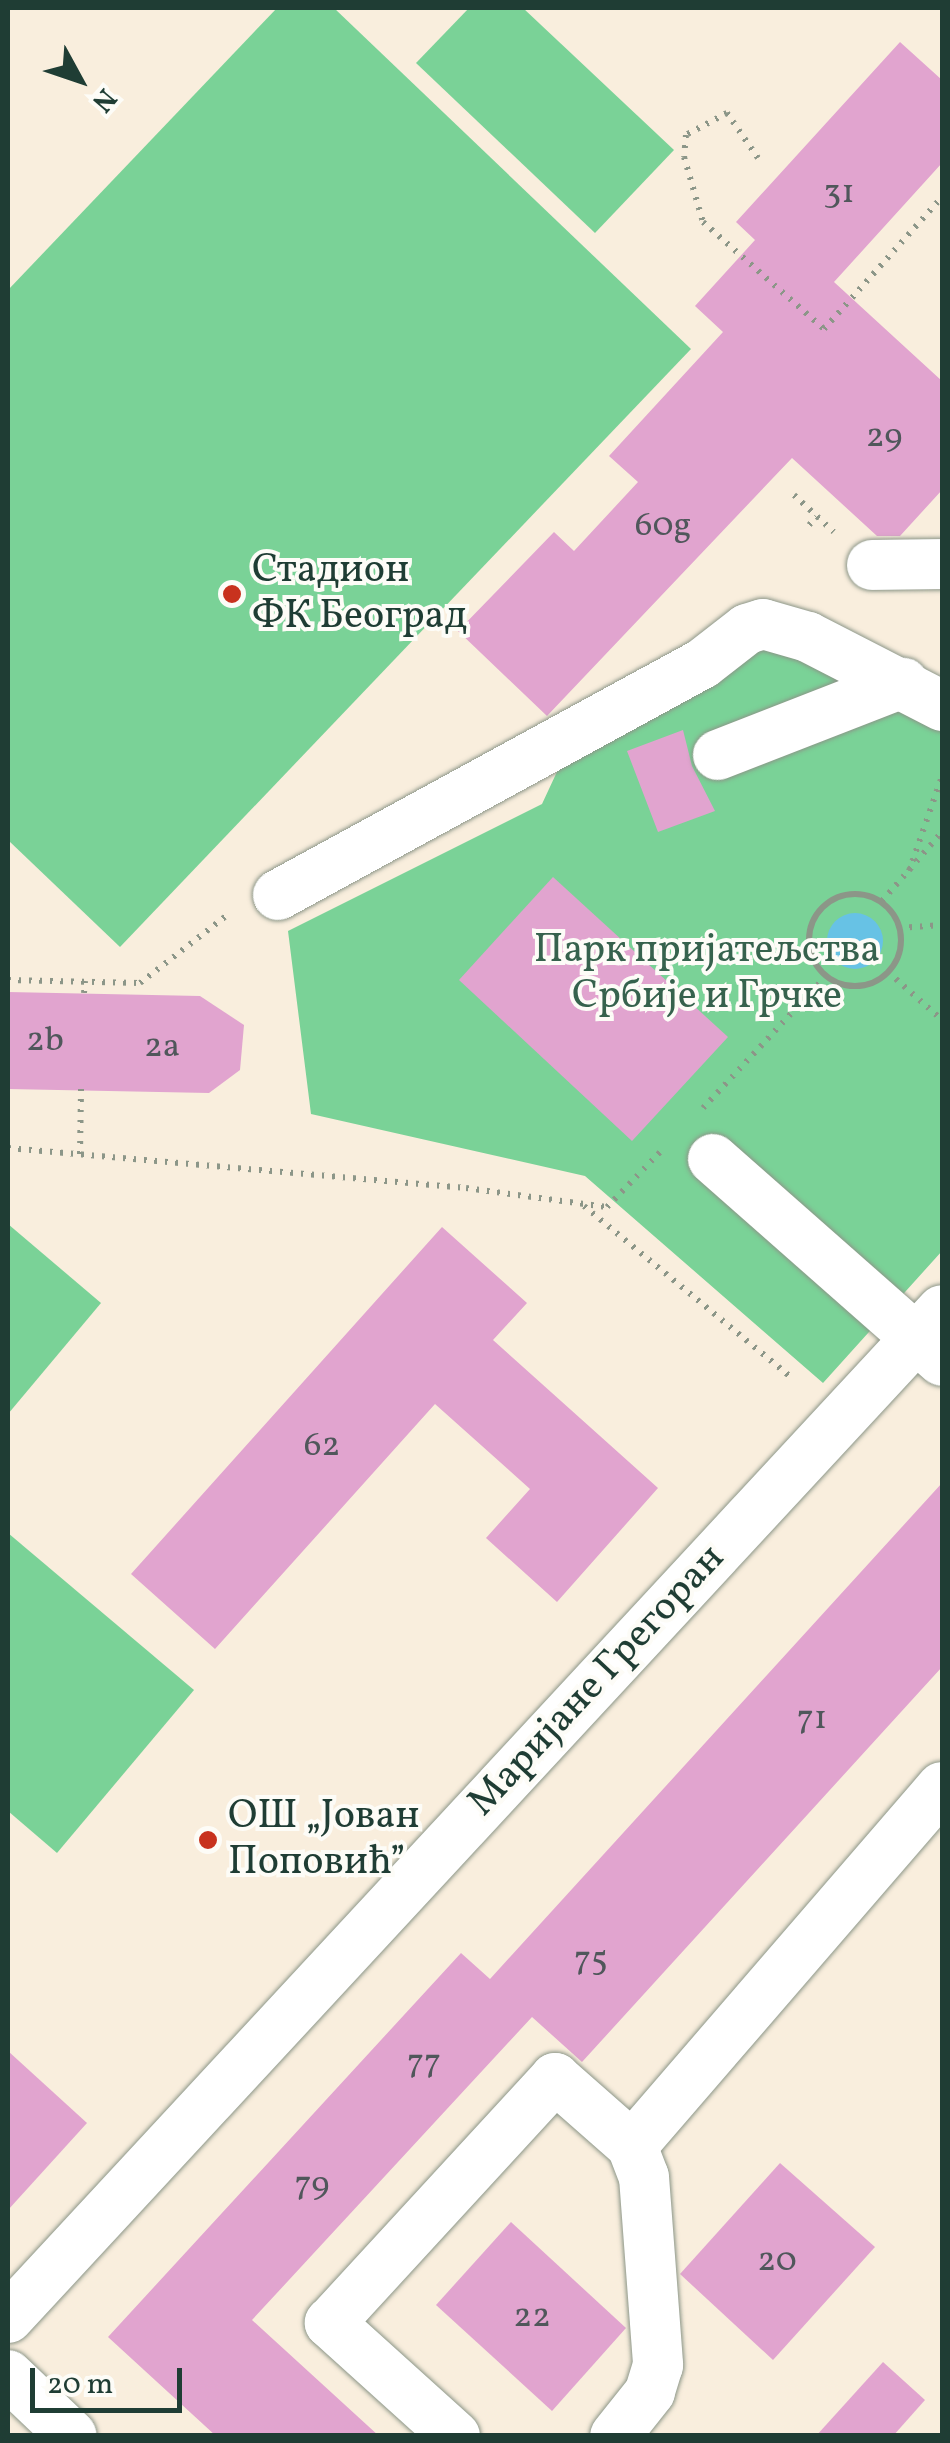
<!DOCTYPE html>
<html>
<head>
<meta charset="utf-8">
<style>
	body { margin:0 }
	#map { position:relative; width:950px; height:2443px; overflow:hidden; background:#f9eedd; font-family:Vollkorn,serif }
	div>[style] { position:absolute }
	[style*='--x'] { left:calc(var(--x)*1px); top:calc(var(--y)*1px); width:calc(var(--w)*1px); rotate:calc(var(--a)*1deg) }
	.green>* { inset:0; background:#7ad297 }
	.water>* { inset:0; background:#67c2e5 }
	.round { border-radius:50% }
	.building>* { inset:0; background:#e1a4cf }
	.path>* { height:6px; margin-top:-3px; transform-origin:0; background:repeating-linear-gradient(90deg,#8c9688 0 2.5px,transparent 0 10.5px) }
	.path>.ring { margin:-3px; padding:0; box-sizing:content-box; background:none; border:6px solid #8c9688; border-radius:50% }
	.roads { filter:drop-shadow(0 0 2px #8c9688) drop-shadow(0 0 2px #8c9688) }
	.minor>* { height:50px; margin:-25px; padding:0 25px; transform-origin:25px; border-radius:25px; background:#fff }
	.dots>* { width:28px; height:28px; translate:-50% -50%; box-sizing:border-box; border:5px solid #fdfcf7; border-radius:50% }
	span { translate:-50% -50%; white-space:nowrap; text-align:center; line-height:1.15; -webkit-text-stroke:8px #fdfcf7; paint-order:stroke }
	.number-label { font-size:35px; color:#50575b }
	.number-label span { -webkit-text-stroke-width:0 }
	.poi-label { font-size:40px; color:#1f3d34 }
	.left { translate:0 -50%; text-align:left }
	.park-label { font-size:40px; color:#36624d }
	.street-label { font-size:40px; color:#1f3d34 }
	.frame { position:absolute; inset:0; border:10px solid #1f3d34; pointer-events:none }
	.north { position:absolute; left:30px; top:30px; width:100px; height:100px; -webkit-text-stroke:8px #fdfcf7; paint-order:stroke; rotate:130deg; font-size:28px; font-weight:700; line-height:40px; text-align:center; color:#1f3d34 }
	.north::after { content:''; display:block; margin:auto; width:35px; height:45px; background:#1f3d34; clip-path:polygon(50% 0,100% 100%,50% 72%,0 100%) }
	.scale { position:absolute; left:30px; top:2368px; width:152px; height:45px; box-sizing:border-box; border:5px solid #1f3d34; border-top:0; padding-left:12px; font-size:30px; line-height:35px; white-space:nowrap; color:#1f3d34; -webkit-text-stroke:8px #fdfcf7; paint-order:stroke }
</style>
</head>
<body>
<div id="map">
	<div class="green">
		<i style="clip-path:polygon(277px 8px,334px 8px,691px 349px,120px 947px,8px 840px,8px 290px)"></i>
		<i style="clip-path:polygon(469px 8px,523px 8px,674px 150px,595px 233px,416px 63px)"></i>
		<i style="clip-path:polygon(756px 637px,942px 712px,942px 1251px,823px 1383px,585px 1176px,311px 1114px,288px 931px,542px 804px,562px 761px)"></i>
		<i style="clip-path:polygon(8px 1224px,101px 1303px,8px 1414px)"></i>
		<i style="clip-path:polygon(8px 1533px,194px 1690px,57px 1853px,8px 1811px)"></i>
	</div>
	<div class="water">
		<i class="round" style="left:827px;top:913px;width:56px;height:56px"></i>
	</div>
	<div class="building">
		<i style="clip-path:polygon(900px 42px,942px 80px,942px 163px,834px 282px,942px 381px,942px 490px,900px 536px,877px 536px,792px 458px,547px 716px,458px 631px,554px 532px,574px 551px,638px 482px,609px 456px,723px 332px,695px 306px,755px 240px,736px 222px)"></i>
		<i style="clip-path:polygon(683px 730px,692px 766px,715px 811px,658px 832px,627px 751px)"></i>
		<i style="clip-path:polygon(553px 877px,728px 1037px,632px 1141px,459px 980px)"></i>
		<i style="clip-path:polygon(8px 992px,200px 996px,244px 1025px,240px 1070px,209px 1093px,8px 1089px)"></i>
		<i style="clip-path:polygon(442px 1227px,527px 1303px,493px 1340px,658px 1488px,557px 1602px,486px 1538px,530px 1489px,435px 1404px,215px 1649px,131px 1574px)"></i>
		<i style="clip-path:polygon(942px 1483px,942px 1667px,582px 2062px,532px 2017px,252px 2320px,379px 2436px,216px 2436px,108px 2337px,461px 1953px,490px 1979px)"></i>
		<i style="clip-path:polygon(8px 2051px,87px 2123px,8px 2210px)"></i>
		<i style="clip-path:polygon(780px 2163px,875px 2247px,773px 2360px,680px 2274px)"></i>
		<i style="clip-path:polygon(511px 2222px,626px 2328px,552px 2411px,436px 2305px)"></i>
		<i style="clip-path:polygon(883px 2362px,925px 2400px,893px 2436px,816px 2436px)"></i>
	</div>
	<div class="path">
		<i style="--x:758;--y:158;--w:55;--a:-124.6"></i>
		<i style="--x:727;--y:113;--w:47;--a:151.8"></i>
		<i style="--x:686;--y:135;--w:22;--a:95"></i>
		<i style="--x:684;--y:157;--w:68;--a:73.7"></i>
		<i style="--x:703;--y:222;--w:162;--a:41.5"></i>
		<i style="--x:824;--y:329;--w:177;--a:-48.2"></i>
		<i style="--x:794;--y:495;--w:54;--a:42.8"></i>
		<i style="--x:809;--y:525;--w:11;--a:-45"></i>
		<i style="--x:909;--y:871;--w:101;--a:-70.8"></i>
		<i class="ring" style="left:809px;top:894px;width:86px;height:86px"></i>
		<i style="--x:882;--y:901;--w:91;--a:-49"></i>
		<i style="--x:899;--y:928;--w:43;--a:-4"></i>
		<i style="--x:888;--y:972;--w:72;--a:41.6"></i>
		<i style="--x:8;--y:980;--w:132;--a:1.3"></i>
		<i style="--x:140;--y:983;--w:114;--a:-37.9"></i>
		<i style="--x:84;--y:993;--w:12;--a:-85"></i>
		<i style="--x:703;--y:1108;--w:180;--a:-47"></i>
		<i style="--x:8;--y:1148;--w:460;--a:5"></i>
		<i style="--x:466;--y:1188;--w:142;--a:7.7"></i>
		<i style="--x:607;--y:1207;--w:81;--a:-46"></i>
		<i style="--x:80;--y:1154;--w:65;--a:-89.1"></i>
		<i style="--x:584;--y:1206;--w:268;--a:39.6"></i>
	</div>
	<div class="roads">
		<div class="minor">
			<i style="--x:872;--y:565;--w:70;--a:-0.8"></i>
			<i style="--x:718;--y:755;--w:199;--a:-21.3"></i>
			<i style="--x:278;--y:895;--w:483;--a:-28.6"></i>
			<i style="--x:702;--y:664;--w:57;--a:-37.9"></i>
			<i style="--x:747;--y:629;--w:17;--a:-17"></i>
			<i style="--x:763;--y:624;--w:47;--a:16.1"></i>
			<i style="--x:808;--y:637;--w:151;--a:27.2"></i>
			<i style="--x:713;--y:1159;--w:305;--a:41.4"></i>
			<i style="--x:632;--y:2146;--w:474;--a:-49.2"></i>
			<i style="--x:8;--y:2318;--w:1374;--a:-47.18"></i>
			<i style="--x:8;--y:2375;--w:88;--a:43.6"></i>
			<i style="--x:455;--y:2436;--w:169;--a:-137.9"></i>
			<i style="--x:330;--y:2323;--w:333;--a:-47.4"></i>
			<i style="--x:555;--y:2078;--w:103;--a:41.4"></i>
			<i style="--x:632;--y:2146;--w:33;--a:69"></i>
			<i style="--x:644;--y:2177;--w:189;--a:85.7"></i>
			<i style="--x:658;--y:2365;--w:28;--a:107"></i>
			<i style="--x:650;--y:2392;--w:56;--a:128.5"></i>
		</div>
	</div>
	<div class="dots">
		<i style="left:232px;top:594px;background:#c8321e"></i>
		<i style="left:208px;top:1840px;background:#c8321e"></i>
	</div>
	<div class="number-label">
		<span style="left:839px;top:193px">31</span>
		<span style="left:884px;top:437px">29</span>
		<span style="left:663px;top:526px">60g</span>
		<span style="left:45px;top:1041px">2b</span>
		<span style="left:162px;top:1047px">2a</span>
		<span style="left:322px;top:1446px">62</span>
		<span style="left:812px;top:1719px">71</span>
		<span style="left:591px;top:1960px">75</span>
		<span style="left:424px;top:2063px">77</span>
		<span style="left:312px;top:2185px">79</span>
		<span style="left:777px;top:2261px">20</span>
		<span style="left:532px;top:2317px">22</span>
	</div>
	<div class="poi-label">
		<span class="left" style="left:252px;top:594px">Стадион<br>ФК Београд</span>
		<span class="left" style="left:228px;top:1840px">ОШ „Јован<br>Поповић”</span>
	</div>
	<div class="park-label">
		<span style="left:707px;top:974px">Парк пријатељства<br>Србије и Грчке</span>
	</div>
	<div class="street-label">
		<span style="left:597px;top:1681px;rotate:-47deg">Маријане Грегоран</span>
	</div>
	<div class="frame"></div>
	<div class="north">N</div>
	<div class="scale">20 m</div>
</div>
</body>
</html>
